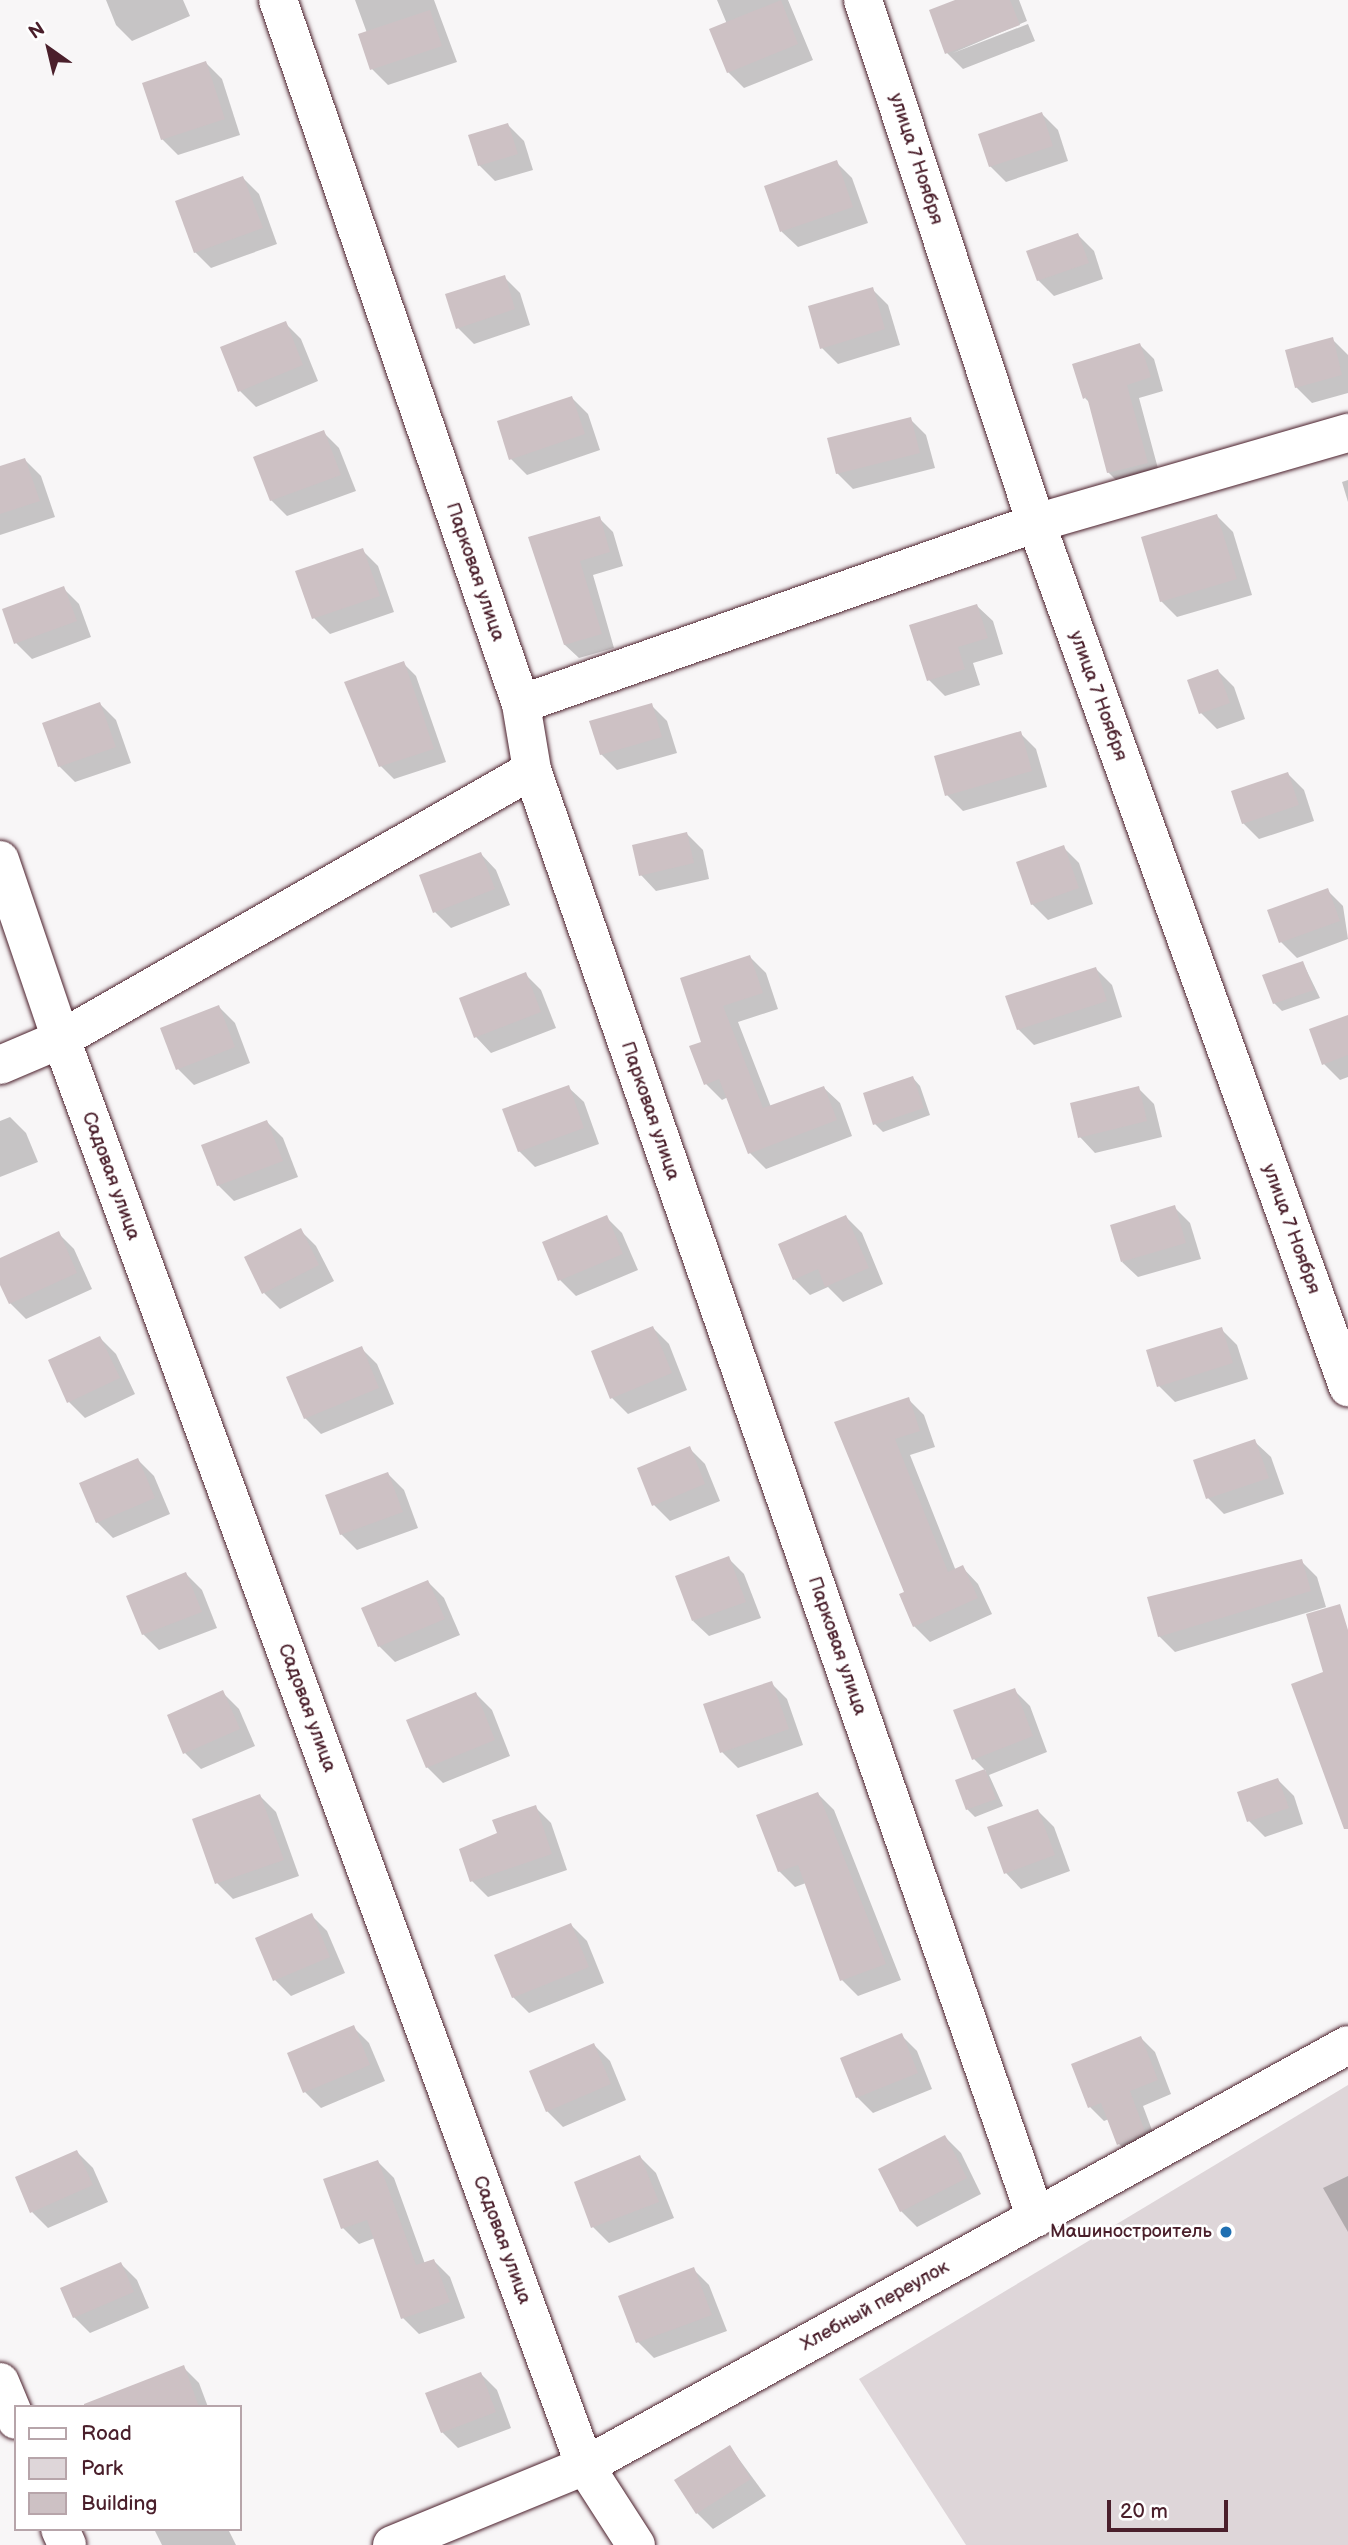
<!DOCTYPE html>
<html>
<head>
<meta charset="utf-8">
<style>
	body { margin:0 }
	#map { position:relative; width:1348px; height:2545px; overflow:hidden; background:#f8f6f7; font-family:"Balsamiq Sans",sans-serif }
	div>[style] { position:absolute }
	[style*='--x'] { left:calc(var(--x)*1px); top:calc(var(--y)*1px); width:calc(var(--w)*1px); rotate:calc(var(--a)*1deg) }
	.green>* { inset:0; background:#ded6d9 }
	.shadow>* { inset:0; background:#0003 }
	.building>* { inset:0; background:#cdc1c4 }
	.roads { filter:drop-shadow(0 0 2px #4a1f2b) drop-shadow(0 0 2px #4a1f2b) }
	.street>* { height:38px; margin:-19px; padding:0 19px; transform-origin:19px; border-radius:19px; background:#fff }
	.dots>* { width:19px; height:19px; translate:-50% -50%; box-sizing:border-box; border:4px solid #fff; border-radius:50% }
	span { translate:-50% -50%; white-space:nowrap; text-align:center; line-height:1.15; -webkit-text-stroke:5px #fff; paint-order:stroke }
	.street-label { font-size:19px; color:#4a1f2b }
	.poi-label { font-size:19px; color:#4a1f2b }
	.right { translate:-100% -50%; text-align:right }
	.legend { position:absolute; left:14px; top:2405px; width:228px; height:126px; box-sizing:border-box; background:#fff; border:2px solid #b7a5aa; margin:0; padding:9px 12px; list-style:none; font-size:21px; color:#4a1f2b }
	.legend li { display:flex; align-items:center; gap:14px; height:35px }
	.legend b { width:35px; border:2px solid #b7a5aa }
	.north { position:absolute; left:14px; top:14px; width:70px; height:70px; -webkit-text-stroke:5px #fff; paint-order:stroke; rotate:326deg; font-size:19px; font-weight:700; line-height:28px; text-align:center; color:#4a1f2b }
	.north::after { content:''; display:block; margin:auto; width:24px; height:32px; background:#4a1f2b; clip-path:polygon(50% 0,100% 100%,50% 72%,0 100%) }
	.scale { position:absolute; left:1107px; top:2500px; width:121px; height:32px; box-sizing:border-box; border:4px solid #4a1f2b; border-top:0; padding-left:9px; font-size:21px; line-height:24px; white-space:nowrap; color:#4a1f2b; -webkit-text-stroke:5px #fff; paint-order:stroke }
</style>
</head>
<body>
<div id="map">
	<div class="green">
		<i style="clip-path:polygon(1348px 2085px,1348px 2545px,966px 2545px,859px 2379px)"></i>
	</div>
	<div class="shadow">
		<i style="clip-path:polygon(106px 0,183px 0,190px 16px,132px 41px,116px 25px)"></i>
		<i style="clip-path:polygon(355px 0,434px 0,457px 62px,388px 85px,372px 69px,367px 33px)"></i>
		<i style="clip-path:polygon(717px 0,788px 0,813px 60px,744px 88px,728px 72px,727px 24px)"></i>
		<i style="clip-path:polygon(960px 0,1019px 0,1027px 21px,953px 53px,1028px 24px,1035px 41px,963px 69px,947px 53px)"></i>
		<i style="clip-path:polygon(206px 63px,222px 79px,240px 135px,178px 155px,162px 139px)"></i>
		<i style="clip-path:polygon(1042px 114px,1058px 130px,1068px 161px,1006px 182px,990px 166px)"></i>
		<i style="clip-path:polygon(508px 125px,524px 141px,533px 170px,495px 181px,479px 165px)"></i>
		<i style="clip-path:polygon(836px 162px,852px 178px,868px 223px,798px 247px,782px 232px,766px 187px)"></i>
		<i style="clip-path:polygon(243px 178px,259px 194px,277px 244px,211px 268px,195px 252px)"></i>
		<i style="clip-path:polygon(1078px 235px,1094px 251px,1103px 279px,1054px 296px,1038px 280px)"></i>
		<i style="clip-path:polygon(504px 277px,520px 293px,530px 325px,474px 344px,458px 328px)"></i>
		<i style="clip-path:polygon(872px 289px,888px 305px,900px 345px,838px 364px,822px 348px)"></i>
		<i style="clip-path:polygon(285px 323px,301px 339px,318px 381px,256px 407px,240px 391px)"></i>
		<i style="clip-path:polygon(1332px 339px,1348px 355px,1348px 393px,1312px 403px,1296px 387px)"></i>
		<i style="clip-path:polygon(1140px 345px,1154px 359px,1163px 391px,1139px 398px,1160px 476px,1122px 486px,1108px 472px,1090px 403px,1085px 398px)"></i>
		<i style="clip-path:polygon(572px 398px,588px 414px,600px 450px,527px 475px,511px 459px)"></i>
		<i style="clip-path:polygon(910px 419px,926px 435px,935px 468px,853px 489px,837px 473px)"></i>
		<i style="clip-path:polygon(323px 432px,339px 448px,356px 491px,287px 516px,271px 500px)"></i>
		<i style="clip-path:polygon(25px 460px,41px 476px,55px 517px,0 535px,0 468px)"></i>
		<i style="clip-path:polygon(1348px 480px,1348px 502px,1342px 482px)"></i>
		<i style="clip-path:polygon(1217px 516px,1233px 532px,1252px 595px,1177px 617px,1161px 601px)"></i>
		<i style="clip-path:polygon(599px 518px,613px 532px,623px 566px,593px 575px,614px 648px,579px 658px,565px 645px,531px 538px)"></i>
		<i style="clip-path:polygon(362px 550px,378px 566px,394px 612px,330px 634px,314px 618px)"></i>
		<i style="clip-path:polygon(63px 588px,79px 604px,91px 637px,32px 659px,16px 643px)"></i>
		<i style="clip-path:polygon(977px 606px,993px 621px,1003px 654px,973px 663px,980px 685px,945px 696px,929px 680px)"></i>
		<i style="clip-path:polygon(403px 663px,416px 676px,446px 762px,394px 779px,381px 766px)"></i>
		<i style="clip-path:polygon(1218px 671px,1234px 687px,1245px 719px,1217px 729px,1201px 713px,1189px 681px)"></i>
		<i style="clip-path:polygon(100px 704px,116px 720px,131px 763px,75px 782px,59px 766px)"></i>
		<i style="clip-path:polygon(651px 705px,667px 721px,677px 753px,617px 770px,601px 754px)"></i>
		<i style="clip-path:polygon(1020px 733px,1036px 749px,1047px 787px,963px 811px,947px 795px)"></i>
		<i style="clip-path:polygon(1288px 774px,1304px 790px,1314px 821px,1259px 839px,1243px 823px)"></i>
		<i style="clip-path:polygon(687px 834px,703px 850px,709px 879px,656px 891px,641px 875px)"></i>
		<i style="clip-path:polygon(1063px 847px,1079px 863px,1093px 904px,1048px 920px,1032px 904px)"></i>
		<i style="clip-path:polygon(481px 854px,496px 870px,510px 905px,451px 928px,435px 912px)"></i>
		<i style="clip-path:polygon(1327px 890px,1343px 906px,1348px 939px,1297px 958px,1281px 942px)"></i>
		<i style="clip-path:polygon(750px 957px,766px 973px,778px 1009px,738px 1022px,771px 1107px,824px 1088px,840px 1103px,852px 1136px,766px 1169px,750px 1153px,728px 1097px,722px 1100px,706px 1084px,703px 1043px,682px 979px)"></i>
		<i style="clip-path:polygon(1303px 963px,1320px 998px,1282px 1011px,1274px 1003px)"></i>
		<i style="clip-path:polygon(1096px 969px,1112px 985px,1122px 1017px,1034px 1045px,1018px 1029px)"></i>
		<i style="clip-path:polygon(525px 974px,541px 990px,556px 1028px,491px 1053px,476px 1037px)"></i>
		<i style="clip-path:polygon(219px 1007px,235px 1023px,250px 1063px,194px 1085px,178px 1069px)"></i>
		<i style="clip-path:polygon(1348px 1017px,1348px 1077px,1340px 1080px,1324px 1064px)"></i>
		<i style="clip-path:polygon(913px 1078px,920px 1086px,930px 1115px,883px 1132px,875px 1124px)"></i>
		<i style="clip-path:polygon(568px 1087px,584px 1102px,599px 1144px,535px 1167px,519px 1151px)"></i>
		<i style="clip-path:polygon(1138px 1088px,1154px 1104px,1162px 1137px,1095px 1153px,1080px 1137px)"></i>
		<i style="clip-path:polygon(10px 1117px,26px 1133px,38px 1162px,0 1177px,0 1121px)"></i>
		<i style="clip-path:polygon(267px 1122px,283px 1138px,298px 1177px,234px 1201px,218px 1185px)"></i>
		<i style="clip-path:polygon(1174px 1207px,1190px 1223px,1201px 1259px,1138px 1277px,1122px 1262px)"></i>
		<i style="clip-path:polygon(606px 1217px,622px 1233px,638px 1270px,576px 1296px,560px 1280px)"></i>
		<i style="clip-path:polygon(846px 1217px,862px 1233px,883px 1284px,843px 1302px,828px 1287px,810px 1295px,794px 1279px)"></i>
		<i style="clip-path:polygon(300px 1230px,316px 1246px,334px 1281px,280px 1309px,264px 1293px)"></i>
		<i style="clip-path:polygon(58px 1233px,74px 1249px,92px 1289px,26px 1319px,10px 1303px,0 1281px,0 1260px)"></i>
		<i style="clip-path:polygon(653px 1328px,669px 1344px,687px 1390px,628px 1414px,612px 1398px)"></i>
		<i style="clip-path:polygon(1221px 1329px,1237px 1345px,1248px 1379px,1175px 1402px,1159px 1386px)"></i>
		<i style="clip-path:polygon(100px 1338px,116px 1354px,135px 1394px,85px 1418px,69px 1402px)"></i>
		<i style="clip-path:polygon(361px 1348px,377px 1364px,394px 1404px,321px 1434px,305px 1418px)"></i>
		<i style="clip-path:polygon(908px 1399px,924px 1415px,935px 1447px,910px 1455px,956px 1571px,963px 1568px,978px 1584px,992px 1614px,930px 1642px,914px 1626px,906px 1593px,836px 1423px)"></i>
		<i style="clip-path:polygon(1255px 1442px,1271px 1457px,1284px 1494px,1224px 1514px,1208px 1498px)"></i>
		<i style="clip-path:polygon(689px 1448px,705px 1464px,720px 1501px,670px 1521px,654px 1505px,639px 1469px)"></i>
		<i style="clip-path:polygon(138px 1460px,154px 1476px,170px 1514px,113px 1538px,97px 1522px)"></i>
		<i style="clip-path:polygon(388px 1474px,404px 1490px,418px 1528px,357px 1550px,341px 1534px)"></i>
		<i style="clip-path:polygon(728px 1558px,744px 1574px,761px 1618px,709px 1636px,693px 1621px)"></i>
		<i style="clip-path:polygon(1301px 1561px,1317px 1577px,1326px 1607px,1175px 1652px,1159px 1636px,1149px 1598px)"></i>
		<i style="clip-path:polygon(186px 1574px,202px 1590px,217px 1628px,159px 1650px,143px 1634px,129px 1597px)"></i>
		<i style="clip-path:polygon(428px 1582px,444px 1598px,460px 1635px,395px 1662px,379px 1646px)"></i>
		<i style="clip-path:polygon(771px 1683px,787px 1699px,803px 1745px,738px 1768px,722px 1752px,705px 1705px)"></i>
		<i style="clip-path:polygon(1014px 1690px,1030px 1706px,1047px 1752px,989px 1775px,1003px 1806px,975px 1817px,967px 1809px,986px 1771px,974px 1759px)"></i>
		<i style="clip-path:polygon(223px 1693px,239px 1709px,255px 1746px,201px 1769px,185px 1753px)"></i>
		<i style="clip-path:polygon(476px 1694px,492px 1710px,510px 1756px,443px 1783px,427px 1767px)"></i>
		<i style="clip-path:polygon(1278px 1780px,1294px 1796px,1303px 1824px,1265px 1837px,1249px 1821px)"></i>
		<i style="clip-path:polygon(818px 1794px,834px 1810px,901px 1980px,858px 1996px,842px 1980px,806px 1883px,795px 1887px,779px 1871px)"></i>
		<i style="clip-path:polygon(260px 1796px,276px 1812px,299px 1876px,233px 1899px,217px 1883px,194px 1821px)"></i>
		<i style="clip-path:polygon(535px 1807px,551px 1823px,567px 1870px,488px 1897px,472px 1881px,499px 1834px)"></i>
		<i style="clip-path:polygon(1038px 1811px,1054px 1827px,1070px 1871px,1021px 1889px,1006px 1873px)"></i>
		<i style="clip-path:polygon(311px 1915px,327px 1931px,345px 1973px,291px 1996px,275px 1980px)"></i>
		<i style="clip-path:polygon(571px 1925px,587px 1941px,604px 1983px,529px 2013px,513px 1997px)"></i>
		<i style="clip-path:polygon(353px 2027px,369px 2043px,385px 2081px,321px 2108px,305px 2092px)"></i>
		<i style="clip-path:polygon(901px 2035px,917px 2051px,932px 2089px,873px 2113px,857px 2097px)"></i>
		<i style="clip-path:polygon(1141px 2038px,1155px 2052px,1171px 2094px,1143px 2106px,1158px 2146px,1133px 2158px,1119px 2144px,1109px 2119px,1104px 2121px,1090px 2107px)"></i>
		<i style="clip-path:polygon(594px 2045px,610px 2061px,626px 2100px,563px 2127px,547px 2111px)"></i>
		<i style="clip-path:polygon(945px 2137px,961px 2153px,981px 2194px,917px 2227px,901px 2211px)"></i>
		<i style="clip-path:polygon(77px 2152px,93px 2168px,108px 2202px,48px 2228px,32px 2212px)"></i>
		<i style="clip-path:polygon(640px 2157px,656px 2173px,674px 2218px,609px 2243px,593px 2227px)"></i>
		<i style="clip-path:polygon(378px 2162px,394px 2178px,425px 2264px,434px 2261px,450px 2277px,465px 2318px,419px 2334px,403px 2318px,375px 2238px,359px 2244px,343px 2228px)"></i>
		<i style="clip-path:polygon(1348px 2176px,1348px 2232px,1323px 2188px)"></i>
		<i style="clip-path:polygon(121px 2264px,137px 2280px,149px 2308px,90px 2333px,74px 2317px)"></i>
		<i style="clip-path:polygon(693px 2269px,709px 2285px,727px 2331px,654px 2358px,638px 2342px,621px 2297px)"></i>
		<i style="clip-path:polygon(183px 2367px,199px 2383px,208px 2407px,100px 2407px)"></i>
		<i style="clip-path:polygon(481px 2374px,497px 2390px,511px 2428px,458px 2448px,442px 2432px)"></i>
		<i style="clip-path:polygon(730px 2447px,766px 2496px,713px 2529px,697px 2513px)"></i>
		<i style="clip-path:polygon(154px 2529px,228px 2529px,236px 2545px,162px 2545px)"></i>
	</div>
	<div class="building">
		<i style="clip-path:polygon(781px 0,798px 44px,727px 73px,709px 29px)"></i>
		<i style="clip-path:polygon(955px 0,1010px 0,1020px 25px,945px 54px,929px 10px)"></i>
		<i style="clip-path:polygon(430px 10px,442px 46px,370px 70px,358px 34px)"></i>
		<i style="clip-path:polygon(206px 61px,225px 119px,161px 140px,142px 83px)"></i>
		<i style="clip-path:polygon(1042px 112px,1053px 146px,989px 167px,978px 134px)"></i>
		<i style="clip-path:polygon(508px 123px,518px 154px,478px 166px,468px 135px)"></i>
		<i style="clip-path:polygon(837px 160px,853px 207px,780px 232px,764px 186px)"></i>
		<i style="clip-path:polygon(243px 176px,263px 228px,194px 253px,175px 201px)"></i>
		<i style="clip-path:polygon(1078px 233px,1089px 263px,1037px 281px,1026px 251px)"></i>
		<i style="clip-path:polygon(505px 275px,515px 309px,456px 329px,445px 294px)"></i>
		<i style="clip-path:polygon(873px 287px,885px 329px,820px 349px,808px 306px)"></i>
		<i style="clip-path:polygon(286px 321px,303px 365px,238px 392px,220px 347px)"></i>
		<i style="clip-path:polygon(1333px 337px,1342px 375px,1295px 388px,1285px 350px)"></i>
		<i style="clip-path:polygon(1140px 343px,1151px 377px,1127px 385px,1148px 463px,1107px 473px,1087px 397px,1083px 399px,1072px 364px)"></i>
		<i style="clip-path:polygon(572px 396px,585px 434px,509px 460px,497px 421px)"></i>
		<i style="clip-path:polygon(911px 417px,920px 453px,836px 474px,827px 438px)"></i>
		<i style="clip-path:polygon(324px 430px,341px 475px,270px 501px,253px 457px)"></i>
		<i style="clip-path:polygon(25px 458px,40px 501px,0 514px,0 466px)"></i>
		<i style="clip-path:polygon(1217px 514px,1237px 579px,1160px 602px,1141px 537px)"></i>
		<i style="clip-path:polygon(600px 516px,610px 552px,580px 561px,602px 634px,564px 645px,528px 537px)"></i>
		<i style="clip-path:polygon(363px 548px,380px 596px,312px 619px,295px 571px)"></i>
		<i style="clip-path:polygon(64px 586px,77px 621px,14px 644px,2px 609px)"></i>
		<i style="clip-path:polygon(977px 604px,988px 638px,958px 647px,965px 669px,927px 681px,909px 625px)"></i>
		<i style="clip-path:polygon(404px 661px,434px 749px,379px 767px,344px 682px)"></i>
		<i style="clip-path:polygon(1218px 669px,1230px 703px,1199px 714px,1187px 680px)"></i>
		<i style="clip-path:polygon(100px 702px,116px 747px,58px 767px,42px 723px)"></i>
		<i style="clip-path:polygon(652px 703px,662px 737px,600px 755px,589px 721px)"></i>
		<i style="clip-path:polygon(1021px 731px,1032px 771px,945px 796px,934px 756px)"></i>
		<i style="clip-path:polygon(1288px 772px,1299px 805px,1242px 824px,1231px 791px)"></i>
		<i style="clip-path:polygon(687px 832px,694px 863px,639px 876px,632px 845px)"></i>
		<i style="clip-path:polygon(1064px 845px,1079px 888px,1031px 905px,1016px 862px)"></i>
		<i style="clip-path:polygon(481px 852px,495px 889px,433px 913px,419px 875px)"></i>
		<i style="clip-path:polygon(1328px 888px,1340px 921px,1279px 943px,1267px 910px)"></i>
		<i style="clip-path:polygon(750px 955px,763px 993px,723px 1006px,763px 1108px,824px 1086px,837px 1120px,748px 1154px,719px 1079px,704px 1085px,689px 1046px,701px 1042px,680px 978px)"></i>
		<i style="clip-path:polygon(1303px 961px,1314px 990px,1273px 1004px,1262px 975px)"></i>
		<i style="clip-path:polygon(1096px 967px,1107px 1001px,1017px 1030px,1005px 996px)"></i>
		<i style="clip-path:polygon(526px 972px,541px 1012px,474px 1038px,459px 998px)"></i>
		<i style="clip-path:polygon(219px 1005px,235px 1047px,176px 1070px,160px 1028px)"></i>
		<i style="clip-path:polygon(1348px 1015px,1348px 1055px,1322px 1065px,1309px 1029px)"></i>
		<i style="clip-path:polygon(913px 1076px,924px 1108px,873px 1125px,863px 1093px)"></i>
		<i style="clip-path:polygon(569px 1085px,584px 1128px,518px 1152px,502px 1109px)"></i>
		<i style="clip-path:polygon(1139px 1086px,1147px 1121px,1078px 1138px,1070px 1103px)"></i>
		<i style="clip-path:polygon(267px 1120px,283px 1161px,217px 1186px,201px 1145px)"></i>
		<i style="clip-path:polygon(1175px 1205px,1186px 1243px,1121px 1262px,1110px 1225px)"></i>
		<i style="clip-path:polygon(607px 1215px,623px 1254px,558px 1281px,542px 1242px)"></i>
		<i style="clip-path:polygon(846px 1215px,869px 1268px,825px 1287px,818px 1269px,793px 1280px,778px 1244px)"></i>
		<i style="clip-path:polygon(301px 1228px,319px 1265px,262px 1294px,244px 1257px)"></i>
		<i style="clip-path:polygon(59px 1231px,77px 1273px,9px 1304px,0 1285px,0 1258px)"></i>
		<i style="clip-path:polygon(653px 1326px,672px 1373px,610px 1399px,591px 1351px)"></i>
		<i style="clip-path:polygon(1222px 1327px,1233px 1363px,1157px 1387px,1146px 1350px)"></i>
		<i style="clip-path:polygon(100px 1336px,120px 1378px,67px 1403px,48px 1360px)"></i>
		<i style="clip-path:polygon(362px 1346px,379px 1388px,304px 1419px,286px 1377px)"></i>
		<i style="clip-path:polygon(909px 1397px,920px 1431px,895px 1439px,948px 1572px,963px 1565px,978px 1598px,913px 1627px,899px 1594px,904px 1592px,834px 1422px)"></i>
		<i style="clip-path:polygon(1255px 1439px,1269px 1478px,1206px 1499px,1193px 1460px)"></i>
		<i style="clip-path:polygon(690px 1446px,705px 1484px,652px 1506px,637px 1468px)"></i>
		<i style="clip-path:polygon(138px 1458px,155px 1498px,96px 1523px,79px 1483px)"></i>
		<i style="clip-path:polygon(388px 1472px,403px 1512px,340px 1535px,325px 1495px)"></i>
		<i style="clip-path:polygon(729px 1556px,746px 1602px,692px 1621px,675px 1576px)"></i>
		<i style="clip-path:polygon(1302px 1559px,1311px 1591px,1158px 1637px,1147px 1597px)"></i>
		<i style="clip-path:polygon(186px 1572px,202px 1612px,142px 1635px,126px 1596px)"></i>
		<i style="clip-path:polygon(428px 1580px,445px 1619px,378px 1647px,361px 1608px)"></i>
		<i style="clip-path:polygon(1340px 1604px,1348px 1630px,1348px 1829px,1344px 1829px,1291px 1684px,1323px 1672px,1306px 1614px)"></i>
		<i style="clip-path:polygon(772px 1681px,789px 1729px,720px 1753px,703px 1704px)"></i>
		<i style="clip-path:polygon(1015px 1688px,1033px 1736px,972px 1760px,953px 1710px)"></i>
		<i style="clip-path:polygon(223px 1690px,240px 1729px,183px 1754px,167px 1715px)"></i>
		<i style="clip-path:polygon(476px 1692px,495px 1740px,426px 1768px,406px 1720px)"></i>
		<i style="clip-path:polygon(985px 1769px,996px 1799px,966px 1810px,955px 1780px)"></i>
		<i style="clip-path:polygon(1278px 1778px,1289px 1808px,1247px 1822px,1237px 1792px)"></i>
		<i style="clip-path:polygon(818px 1792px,886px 1964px,840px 1981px,798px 1865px,778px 1872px,756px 1815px)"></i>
		<i style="clip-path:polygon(260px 1794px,284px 1860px,215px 1884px,192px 1819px)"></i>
		<i style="clip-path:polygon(536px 1805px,552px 1854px,470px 1882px,459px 1849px,497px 1833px,492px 1820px)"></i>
		<i style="clip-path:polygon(1038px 1809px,1055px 1855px,1004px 1874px,987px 1827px)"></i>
		<i style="clip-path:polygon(312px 1913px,330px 1957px,273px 1981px,255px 1938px)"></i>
		<i style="clip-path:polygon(571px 1923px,589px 1967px,512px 1998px,494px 1955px)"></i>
		<i style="clip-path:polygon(354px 2025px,370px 2065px,303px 2093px,287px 2053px)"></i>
		<i style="clip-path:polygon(902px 2033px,918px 2073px,856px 2098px,840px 2058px)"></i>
		<i style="clip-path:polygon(1141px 2036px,1158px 2080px,1130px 2091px,1145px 2132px,1117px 2145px,1101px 2103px,1088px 2108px,1071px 2064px)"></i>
		<i style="clip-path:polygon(594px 2043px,611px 2084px,546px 2112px,529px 2071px)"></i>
		<i style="clip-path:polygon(945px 2135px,967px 2178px,900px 2212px,878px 2169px)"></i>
		<i style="clip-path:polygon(77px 2150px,93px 2185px,30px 2213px,15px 2177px)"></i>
		<i style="clip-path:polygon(640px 2155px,659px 2202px,591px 2228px,574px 2182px)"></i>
		<i style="clip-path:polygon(378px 2160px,416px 2265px,434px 2259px,450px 2302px,401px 2319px,367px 2220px,341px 2229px,323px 2179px)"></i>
		<i style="clip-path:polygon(121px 2262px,134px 2292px,73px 2318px,60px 2288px)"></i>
		<i style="clip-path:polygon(694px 2267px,712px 2315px,636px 2343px,618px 2296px)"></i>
		<i style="clip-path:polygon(184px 2365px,199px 2407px,84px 2407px,84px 2404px)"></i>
		<i style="clip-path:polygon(481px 2372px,496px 2412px,441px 2433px,425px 2393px)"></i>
		<i style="clip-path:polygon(730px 2445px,751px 2479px,696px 2514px,674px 2480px)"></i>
	</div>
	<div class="roads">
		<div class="street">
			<i style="--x:278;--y:0;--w:745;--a:70.96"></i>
			<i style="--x:521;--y:704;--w:67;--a:80.5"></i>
			<i style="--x:532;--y:770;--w:1533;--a:70.81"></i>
			<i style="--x:863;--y:0;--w:551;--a:71.7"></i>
			<i style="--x:1036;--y:523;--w:919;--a:70.14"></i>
			<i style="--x:521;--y:704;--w:546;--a:-19.36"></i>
			<i style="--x:1036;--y:523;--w:325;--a:-16.1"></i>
			<i style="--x:0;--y:860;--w:189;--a:71.2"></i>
			<i style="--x:61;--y:1039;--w:1520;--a:69.84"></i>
			<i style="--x:585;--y:2466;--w:94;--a:57.2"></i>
			<i style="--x:0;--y:1065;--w:66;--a:-23.1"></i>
			<i style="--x:61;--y:1039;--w:542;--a:-29.73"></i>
			<i style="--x:0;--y:2382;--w:41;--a:67.2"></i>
			<i style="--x:60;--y:2529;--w:17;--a:66"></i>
			<i style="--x:392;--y:2545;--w:209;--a:-22.3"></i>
			<i style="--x:585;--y:2466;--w:871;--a:-28.89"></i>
		</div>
	</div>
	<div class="dots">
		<i style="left:1226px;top:2232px;background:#1f6fb2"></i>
	</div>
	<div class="street-label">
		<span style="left:916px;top:159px;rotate:72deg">улица 7 Ноября</span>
		<span style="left:475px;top:572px;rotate:71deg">Парковая улица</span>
		<span style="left:1098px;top:696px;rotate:70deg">улица 7 Ноября</span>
		<span style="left:650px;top:1111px;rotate:71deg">Парковая улица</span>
		<span style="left:111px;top:1176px;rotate:70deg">Садовая улица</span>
		<span style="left:1291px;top:1229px;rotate:70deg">улица 7 Ноября</span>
		<span style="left:837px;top:1646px;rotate:71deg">Парковая улица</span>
		<span style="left:307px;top:1708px;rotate:70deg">Садовая улица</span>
		<span style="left:502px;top:2240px;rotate:70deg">Садовая улица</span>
		<span style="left:875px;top:2306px;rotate:-29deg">Хлебный переулок</span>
	</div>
	<div class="poi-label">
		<span class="right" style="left:1212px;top:2232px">Машиностроитель</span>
	</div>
	<ul class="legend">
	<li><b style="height:9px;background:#fff"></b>Road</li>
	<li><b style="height:19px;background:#ded6d9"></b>Park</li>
	<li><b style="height:19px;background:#cdc1c4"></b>Building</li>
	</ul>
	<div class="north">N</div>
	<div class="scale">20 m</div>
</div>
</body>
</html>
